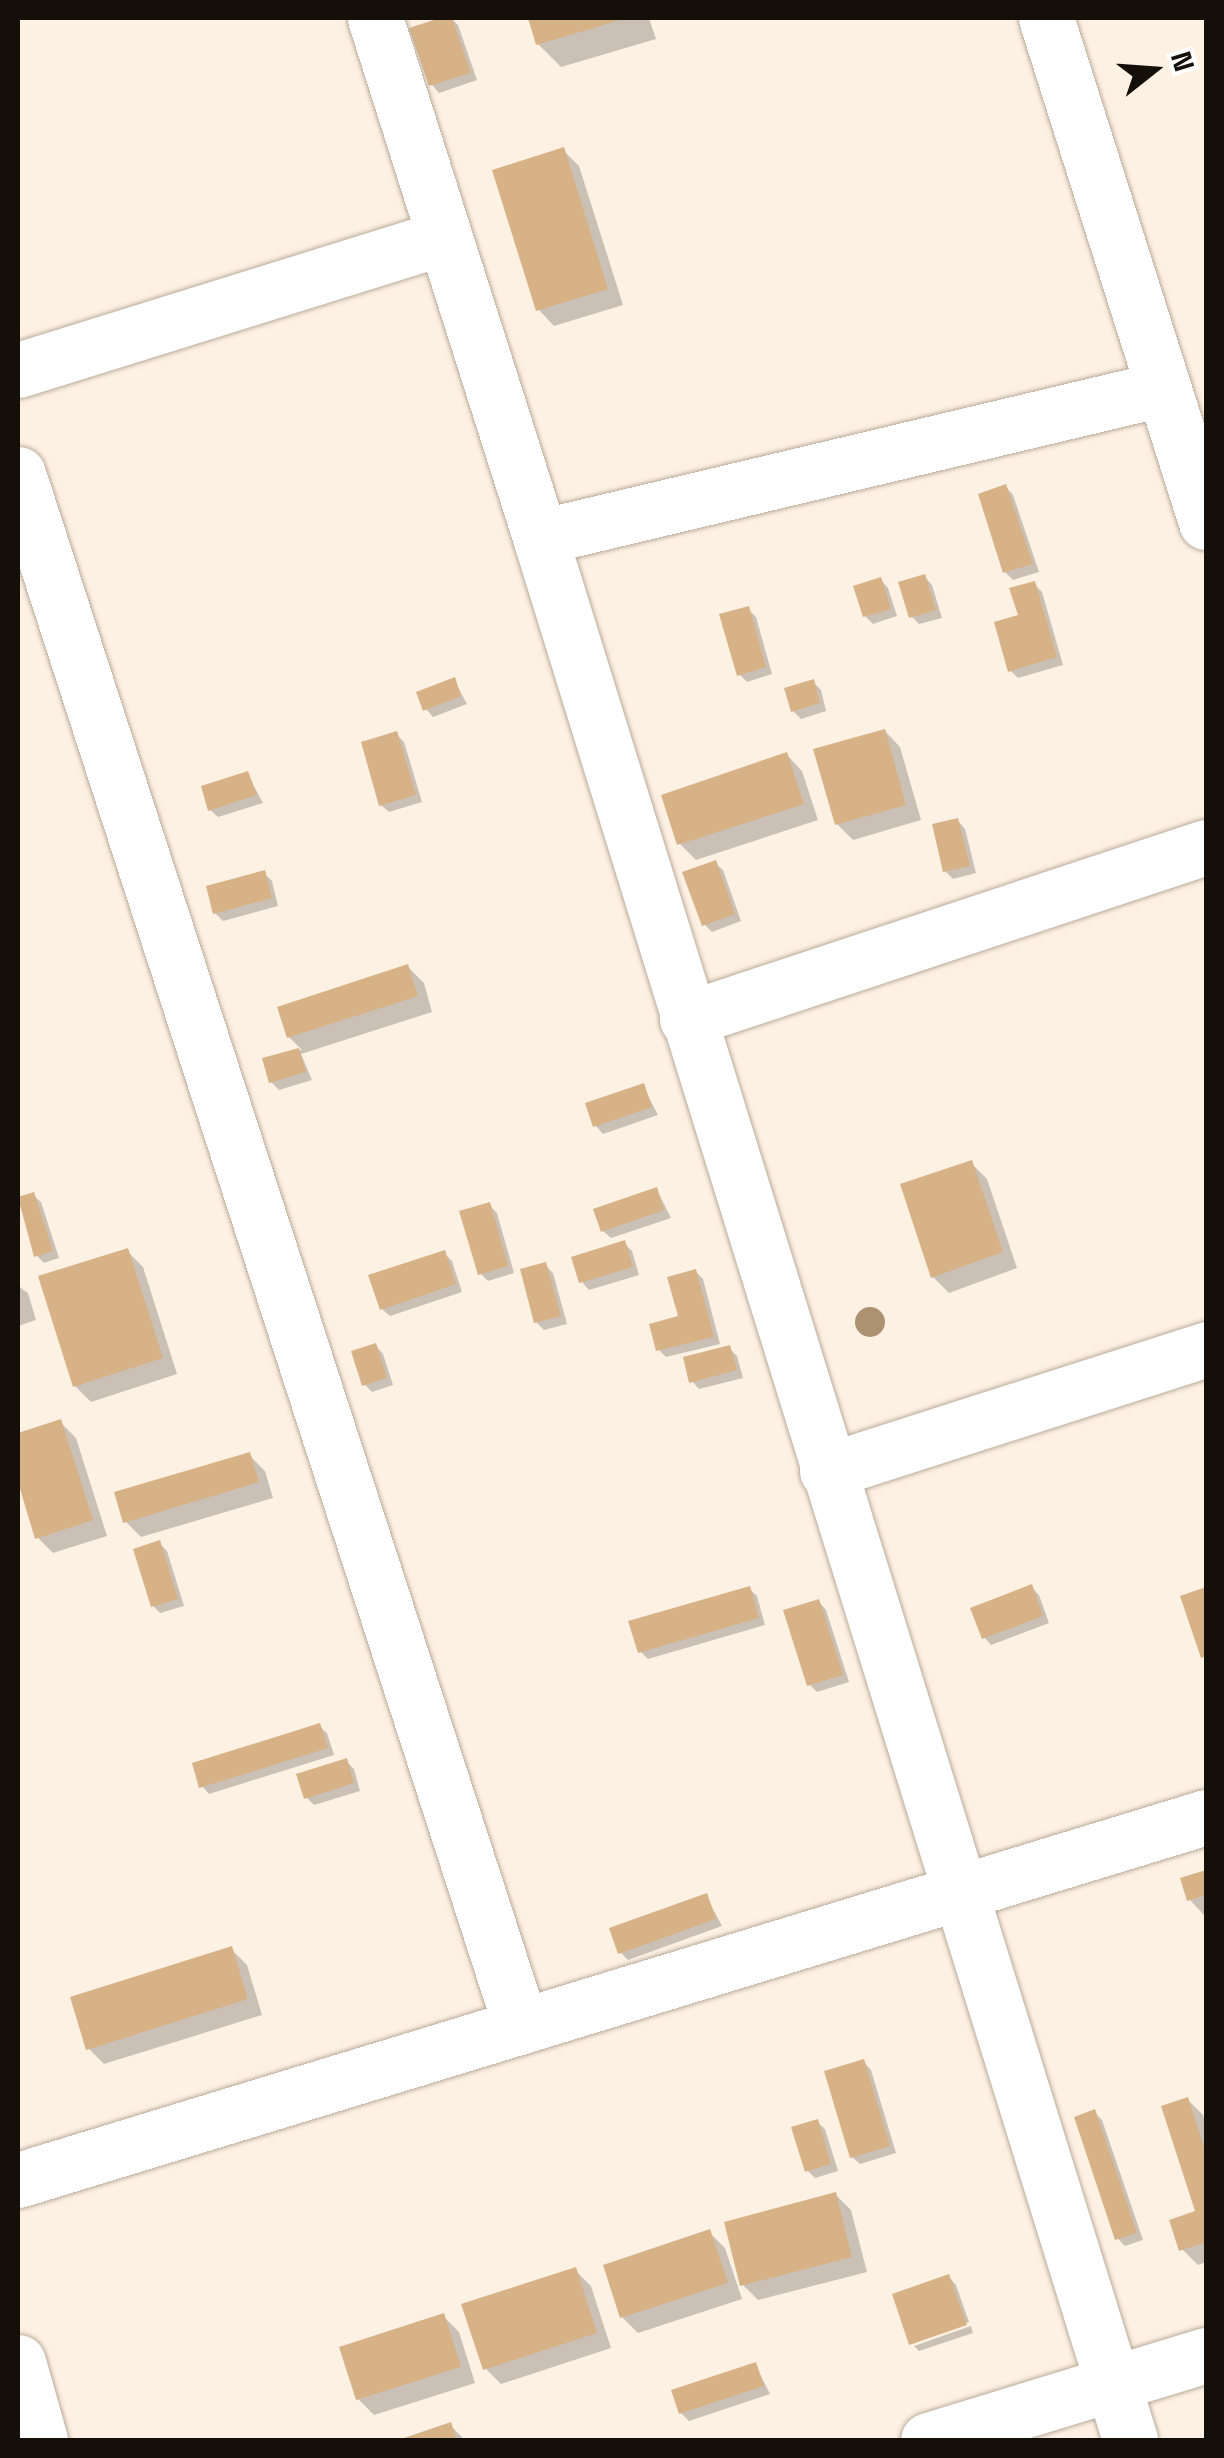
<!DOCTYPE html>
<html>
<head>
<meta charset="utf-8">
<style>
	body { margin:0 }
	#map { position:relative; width:1224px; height:2458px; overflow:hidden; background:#fdf1e4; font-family:"Space Grotesk",sans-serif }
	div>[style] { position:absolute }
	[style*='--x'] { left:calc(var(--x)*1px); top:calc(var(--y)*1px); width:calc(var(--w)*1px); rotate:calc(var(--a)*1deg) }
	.shadow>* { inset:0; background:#0003 }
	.building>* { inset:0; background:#d7b286 }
	.roads { filter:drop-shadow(0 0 2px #b9ab9b) drop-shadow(0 0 2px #b9ab9b) }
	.street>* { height:55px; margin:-27.5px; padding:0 27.5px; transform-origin:27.5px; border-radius:27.5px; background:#fff }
	.trees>* { width:30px; height:30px; margin:-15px; border-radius:50%; background:#ac9270 }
	span { translate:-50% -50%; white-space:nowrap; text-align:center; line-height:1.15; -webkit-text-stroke:9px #fff; paint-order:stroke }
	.frame { position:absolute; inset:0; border:20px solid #140f09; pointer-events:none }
	.north { position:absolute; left:1104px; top:20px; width:100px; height:100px; -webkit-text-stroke:8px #fff; paint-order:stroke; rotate:73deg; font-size:28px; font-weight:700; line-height:40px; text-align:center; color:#140f09 }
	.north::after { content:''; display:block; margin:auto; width:35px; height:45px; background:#140f09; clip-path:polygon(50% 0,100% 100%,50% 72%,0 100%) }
</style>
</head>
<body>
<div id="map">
	<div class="shadow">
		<i style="clip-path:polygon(451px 18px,458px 25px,477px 80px,439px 93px,432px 85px,412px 29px)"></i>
		<i style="clip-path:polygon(531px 18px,649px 18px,656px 39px,561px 67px,538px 44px)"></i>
		<i style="clip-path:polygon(563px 150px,579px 166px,623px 305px,554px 326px,539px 310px)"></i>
		<i style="clip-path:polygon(1006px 487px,1013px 495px,1039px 572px,1013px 580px,1005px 572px)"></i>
		<i style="clip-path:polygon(925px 577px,932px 585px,942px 618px,919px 624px,911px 616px)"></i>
		<i style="clip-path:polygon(881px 580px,888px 588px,897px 616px,873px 624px,865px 616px)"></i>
		<i style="clip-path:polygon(1034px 584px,1042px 592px,1063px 665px,1018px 678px,1011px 671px,1021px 617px)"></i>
		<i style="clip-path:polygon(748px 609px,756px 617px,772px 674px,747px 682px,739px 674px)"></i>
		<i style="clip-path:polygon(454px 680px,467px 704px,433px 717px,426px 709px)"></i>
		<i style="clip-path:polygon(813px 682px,821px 690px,826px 711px,801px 719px,793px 711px)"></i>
		<i style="clip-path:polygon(885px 731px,900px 747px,921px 820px,853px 840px,837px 824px)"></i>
		<i style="clip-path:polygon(396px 734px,404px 742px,422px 802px,389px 812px,381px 805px)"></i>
		<i style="clip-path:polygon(787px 755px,802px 771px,818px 820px,696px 860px,680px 844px)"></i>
		<i style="clip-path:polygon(247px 773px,263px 803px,218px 817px,210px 810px)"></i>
		<i style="clip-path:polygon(958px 821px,965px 829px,976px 873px,953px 879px,945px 871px)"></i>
		<i style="clip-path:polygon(715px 863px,723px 870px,741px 921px,712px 932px,704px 924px)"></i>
		<i style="clip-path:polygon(264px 873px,272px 881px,278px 906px,223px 921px,215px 913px)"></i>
		<i style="clip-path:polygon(408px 967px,424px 983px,432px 1012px,301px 1054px,312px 1080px,279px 1090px,271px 1082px,265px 1060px,302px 1050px,289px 1037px)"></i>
		<i style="clip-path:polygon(643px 1086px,658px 1115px,603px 1134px,596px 1126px)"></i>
		<i style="clip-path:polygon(971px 1163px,987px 1179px,1017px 1268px,949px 1293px,933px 1277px)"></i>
		<i style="clip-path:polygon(657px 1190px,671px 1218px,611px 1238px,603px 1231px)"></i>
		<i style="clip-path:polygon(33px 1195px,41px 1202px,59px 1258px,44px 1263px,36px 1255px,18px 1199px)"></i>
		<i style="clip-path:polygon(489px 1205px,497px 1213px,514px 1273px,488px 1281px,480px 1273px)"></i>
		<i style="clip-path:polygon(624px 1243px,632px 1251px,639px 1275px,589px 1290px,582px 1282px)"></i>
		<i style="clip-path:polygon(127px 1251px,143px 1267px,177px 1374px,91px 1402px,75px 1386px)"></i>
		<i style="clip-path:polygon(444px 1253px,452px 1261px,462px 1292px,390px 1316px,382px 1309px)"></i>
		<i style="clip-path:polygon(545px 1265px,553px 1273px,567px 1324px,544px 1330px,536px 1322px)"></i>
		<i style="clip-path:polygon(695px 1271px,703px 1279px,720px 1344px,666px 1357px,659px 1350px,681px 1318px)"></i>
		<i style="clip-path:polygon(18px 1286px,28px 1293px,36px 1320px,18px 1326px)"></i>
		<i style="clip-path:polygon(376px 1346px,383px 1354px,393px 1385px,372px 1392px,364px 1384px)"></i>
		<i style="clip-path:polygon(729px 1348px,737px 1356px,743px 1378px,699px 1389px,692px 1381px)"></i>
		<i style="clip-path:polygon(60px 1422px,76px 1438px,107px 1536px,53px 1553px,37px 1537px,18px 1473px,18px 1436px)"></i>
		<i style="clip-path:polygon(249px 1455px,265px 1471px,273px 1498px,141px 1537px,125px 1521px)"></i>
		<i style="clip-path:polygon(159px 1543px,167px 1551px,184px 1606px,160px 1613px,153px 1606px)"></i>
		<i style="clip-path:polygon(1031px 1587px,1039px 1595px,1049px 1623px,991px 1645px,984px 1637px)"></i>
		<i style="clip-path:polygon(750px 1589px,757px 1596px,765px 1625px,648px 1659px,640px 1651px)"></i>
		<i style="clip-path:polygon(819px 1602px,826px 1610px,849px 1682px,817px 1692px,809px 1684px)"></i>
		<i style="clip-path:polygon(319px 1726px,327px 1733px,334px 1755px,209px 1794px,202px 1786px)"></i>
		<i style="clip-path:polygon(346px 1761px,354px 1769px,360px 1791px,314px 1805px,306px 1797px)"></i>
		<i style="clip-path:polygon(1206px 1872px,1206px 1915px,1205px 1916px,1190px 1900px,1183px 1880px)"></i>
		<i style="clip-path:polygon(706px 1896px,722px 1926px,628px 1960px,620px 1952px)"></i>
		<i style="clip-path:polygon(231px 1949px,247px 1965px,262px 2015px,104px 2064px,88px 2048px)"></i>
		<i style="clip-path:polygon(864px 2062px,871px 2070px,896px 2153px,860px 2164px,852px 2157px)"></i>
		<i style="clip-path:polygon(1187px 2099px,1203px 2115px,1206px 2127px,1206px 2262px,1198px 2265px,1182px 2249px,1198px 2213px)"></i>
		<i style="clip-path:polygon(1094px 2112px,1102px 2120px,1143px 2240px,1125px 2246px,1118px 2239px)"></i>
		<i style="clip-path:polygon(817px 2122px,825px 2129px,838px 2171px,815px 2178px,807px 2170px)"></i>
		<i style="clip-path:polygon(835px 2194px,851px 2210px,867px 2272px,758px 2300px,742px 2284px)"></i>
		<i style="clip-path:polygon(709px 2232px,725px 2248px,742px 2299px,638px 2333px,622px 2317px)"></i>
		<i style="clip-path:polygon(575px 2270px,591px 2286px,611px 2348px,501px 2384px,485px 2368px)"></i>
		<i style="clip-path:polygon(949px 2277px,956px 2285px,969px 2322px,912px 2344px,896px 2295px)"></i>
		<i style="clip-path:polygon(443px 2316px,459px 2332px,475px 2383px,374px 2415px,358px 2399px)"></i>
		<i style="clip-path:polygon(971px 2326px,973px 2333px,919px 2351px,914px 2346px)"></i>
		<i style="clip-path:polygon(755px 2364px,770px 2394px,689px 2421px,681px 2413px)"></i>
		<i style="clip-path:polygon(450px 2425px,465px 2440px,404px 2440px)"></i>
	</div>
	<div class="building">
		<i style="clip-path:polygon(440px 18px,452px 18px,471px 73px,429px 86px,409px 28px)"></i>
		<i style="clip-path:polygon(528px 18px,627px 18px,536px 45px)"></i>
		<i style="clip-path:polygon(564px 147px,608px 289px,536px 311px,492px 170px)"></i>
		<i style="clip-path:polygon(1006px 484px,1033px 564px,1003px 573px,978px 494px)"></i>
		<i style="clip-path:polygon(925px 574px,936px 610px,909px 618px,898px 582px)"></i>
		<i style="clip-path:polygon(881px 577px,891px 609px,863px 617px,853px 586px)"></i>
		<i style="clip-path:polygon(1035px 581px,1057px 657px,1008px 672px,994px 622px,1018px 615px,1009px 588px)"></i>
		<i style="clip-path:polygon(749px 606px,766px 667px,737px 676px,719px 614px)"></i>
		<i style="clip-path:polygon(455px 677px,461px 696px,423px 711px,416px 692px)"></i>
		<i style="clip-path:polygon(814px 679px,820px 703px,791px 712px,784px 688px)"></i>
		<i style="clip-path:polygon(885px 729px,906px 805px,835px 825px,813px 749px)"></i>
		<i style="clip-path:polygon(397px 731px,416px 795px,379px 806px,361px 742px)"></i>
		<i style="clip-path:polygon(787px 752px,804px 804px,677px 845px,661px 795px)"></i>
		<i style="clip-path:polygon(248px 771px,257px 795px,208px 811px,201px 786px)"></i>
		<i style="clip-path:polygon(958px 818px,970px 866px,943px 872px,932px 824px)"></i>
		<i style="clip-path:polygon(716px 860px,735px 914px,702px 926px,682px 872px)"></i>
		<i style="clip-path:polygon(265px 870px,272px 898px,213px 914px,206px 886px)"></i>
		<i style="clip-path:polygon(408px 964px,418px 996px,287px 1038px,277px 1007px)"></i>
		<i style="clip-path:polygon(299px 1048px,306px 1072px,269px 1083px,262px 1058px)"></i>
		<i style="clip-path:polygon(644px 1083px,652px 1107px,593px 1127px,585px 1103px)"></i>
		<i style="clip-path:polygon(972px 1160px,1003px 1252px,931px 1278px,900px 1184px)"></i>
		<i style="clip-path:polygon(657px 1187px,664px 1210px,601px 1232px,593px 1209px)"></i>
		<i style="clip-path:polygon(34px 1192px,53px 1251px,34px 1257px,18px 1197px)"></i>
		<i style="clip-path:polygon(490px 1202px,508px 1266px,478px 1275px,459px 1211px)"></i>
		<i style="clip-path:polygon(625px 1240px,633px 1267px,579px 1283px,571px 1257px)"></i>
		<i style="clip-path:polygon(128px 1248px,163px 1358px,73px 1387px,38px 1276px)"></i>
		<i style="clip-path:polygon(445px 1250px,456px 1284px,380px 1310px,368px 1275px)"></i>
		<i style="clip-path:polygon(546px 1262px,561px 1316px,534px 1323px,520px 1269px)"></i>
		<i style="clip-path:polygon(696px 1269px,714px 1337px,656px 1351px,649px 1324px,678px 1316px,667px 1277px)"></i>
		<i style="clip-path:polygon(376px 1343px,387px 1378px,362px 1386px,351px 1351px)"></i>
		<i style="clip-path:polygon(730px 1345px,737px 1370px,689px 1383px,683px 1357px)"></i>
		<i style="clip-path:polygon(61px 1419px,93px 1520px,35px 1539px,18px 1482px,18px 1433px)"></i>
		<i style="clip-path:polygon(250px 1452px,259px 1482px,123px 1523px,114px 1492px)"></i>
		<i style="clip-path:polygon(160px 1540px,178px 1599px,151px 1607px,133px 1549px)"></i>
		<i style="clip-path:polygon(1032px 1584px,1043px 1616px,982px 1639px,970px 1608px)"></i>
		<i style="clip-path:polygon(750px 1586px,759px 1618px,638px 1653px,628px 1621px)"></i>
		<i style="clip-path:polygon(1206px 1587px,1206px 1656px,1201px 1658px,1180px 1596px)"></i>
		<i style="clip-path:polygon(819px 1599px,843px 1675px,807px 1686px,783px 1610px)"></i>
		<i style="clip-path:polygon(320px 1723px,328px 1748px,199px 1788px,192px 1763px)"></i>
		<i style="clip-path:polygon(347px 1758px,354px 1783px,304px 1799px,296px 1774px)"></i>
		<i style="clip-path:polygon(1206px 1870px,1206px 1895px,1187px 1901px,1180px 1878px)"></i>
		<i style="clip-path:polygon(707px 1893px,716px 1919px,618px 1954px,609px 1928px)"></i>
		<i style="clip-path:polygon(232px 1946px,248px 1999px,86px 2050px,70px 1997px)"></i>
		<i style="clip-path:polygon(864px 2059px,890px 2146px,850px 2158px,824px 2071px)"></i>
		<i style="clip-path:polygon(1188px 2097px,1206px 2154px,1206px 2242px,1179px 2251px,1169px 2220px,1195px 2211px,1161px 2106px)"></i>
		<i style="clip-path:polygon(1095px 2109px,1137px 2233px,1115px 2240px,1074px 2117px)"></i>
		<i style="clip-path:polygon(818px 2119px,831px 2164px,805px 2172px,791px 2127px)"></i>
		<i style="clip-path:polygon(836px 2192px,852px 2257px,740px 2286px,724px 2222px)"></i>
		<i style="clip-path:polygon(710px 2229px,728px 2283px,620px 2318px,603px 2265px)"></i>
		<i style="clip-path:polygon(576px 2267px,597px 2333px,483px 2370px,461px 2304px)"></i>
		<i style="clip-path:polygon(949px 2274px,967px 2325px,909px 2345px,892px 2294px)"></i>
		<i style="clip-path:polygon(444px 2313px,461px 2367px,356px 2400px,339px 2347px)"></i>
		<i style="clip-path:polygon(756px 2362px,764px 2386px,679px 2414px,671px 2390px)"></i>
		<i style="clip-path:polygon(451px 2422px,457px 2440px,398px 2440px)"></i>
	</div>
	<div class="roads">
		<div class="street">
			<i style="--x:375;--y:18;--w:545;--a:72.36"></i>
			<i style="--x:540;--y:537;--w:1992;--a:72.77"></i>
			<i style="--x:1046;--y:18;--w:529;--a:72.39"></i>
			<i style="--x:18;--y:370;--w:445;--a:-17.3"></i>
			<i style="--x:18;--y:474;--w:1632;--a:72.05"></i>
			<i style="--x:540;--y:537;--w:638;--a:-13.4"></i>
			<i style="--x:687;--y:1019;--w:547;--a:-18.34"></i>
			<i style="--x:827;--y:1471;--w:398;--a:-17.8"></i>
			<i style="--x:18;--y:2180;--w:1242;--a:-16.99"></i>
			<i style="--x:18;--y:2362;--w:81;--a:74.2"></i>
			<i style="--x:928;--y:2440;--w:291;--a:-17"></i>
		</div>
	</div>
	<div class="trees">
		<i style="left:870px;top:1322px"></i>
	</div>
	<div class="frame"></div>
	<div class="north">N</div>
</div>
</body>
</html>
